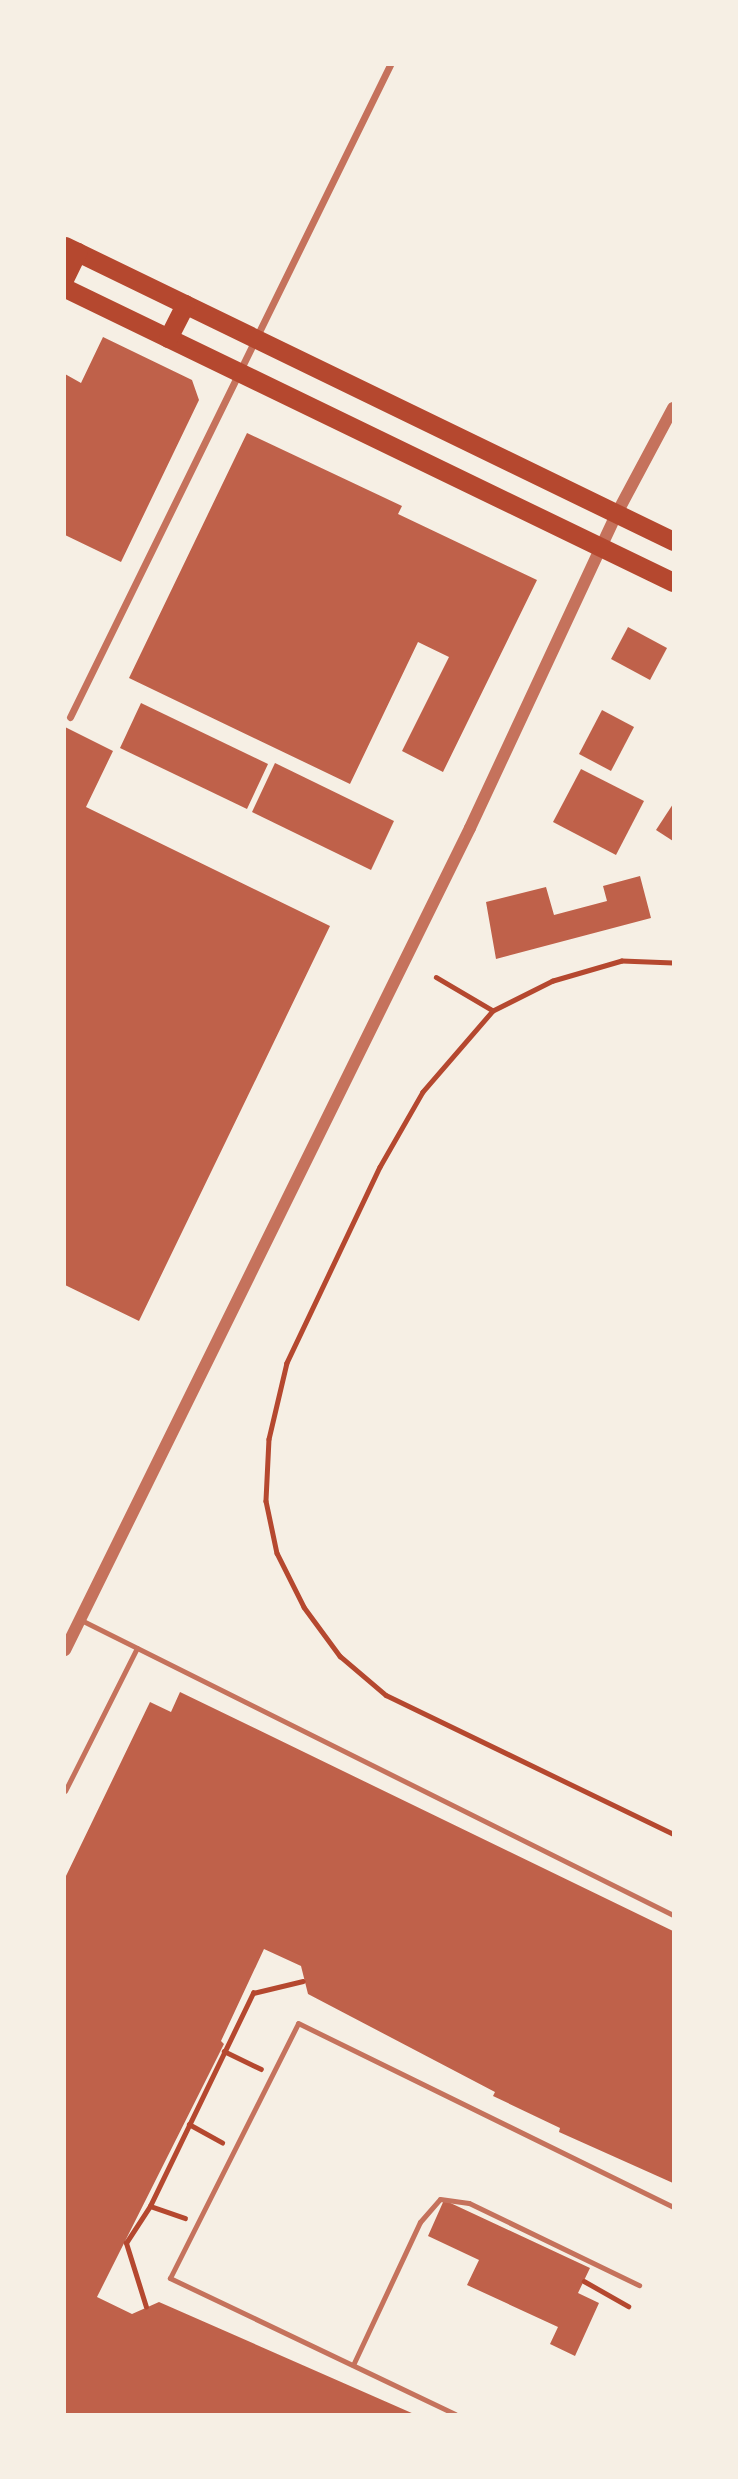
<!DOCTYPE html>
<html>
<head>
<meta charset="utf-8">
<style>
	body { margin:0 }
	#map { position:relative; width:738px; height:2479px; overflow:hidden; background:#f6efe4; font-family:Signika,sans-serif }
	div>[style] { position:absolute }
	[style*='--x'] { left:calc(var(--x)*1px); top:calc(var(--y)*1px); width:calc(var(--w)*1px); rotate:calc(var(--a)*1deg) }
	.building>* { inset:0; background:#bf614a }
	.path>* { height:4.5px; margin:-2.25px; padding:0 2.25px; transform-origin:2.25px; border-radius:2.25px; background:#b5482f }
	.service>* { height:5px; margin:-2.5px; padding:0 2.5px; transform-origin:2.5px; border-radius:2.5px; background:#c5725c }
	.minor>* { height:7px; margin:-3.5px; padding:0 3.5px; transform-origin:3.5px; border-radius:3.5px; background:#c5725c }
	.tertiary>* { height:12px; margin:-6px; padding:0 6px; transform-origin:6px; border-radius:6px; background:#c5725c }
	.trunk>* { height:19px; margin:-9.5px; padding:0 9.5px; transform-origin:9.5px; border-radius:9.5px; background:#b5482f }
	span { translate:-50% -50%; white-space:nowrap; text-align:center; line-height:1.15; -webkit-text-stroke:5px #f6efe4; paint-order:stroke }
	.frame { position:absolute; inset:0; border:66px solid #f6efe4; pointer-events:none }
</style>
</head>
<body>
<div id="map">
	<div class="building">
		<i style="clip-path:polygon(103px 337px,192px 380px,199px 400px,121px 562px,65px 535px,65px 374px,81px 383px)"></i>
		<i style="clip-path:polygon(247px 433px,402px 506px,398px 514px,537px 580px,443px 772px,402px 751px,449px 657px,418px 642px,350px 784px,129px 678px)"></i>
		<i style="clip-path:polygon(628px 627px,667px 648px,650px 680px,611px 659px)"></i>
		<i style="clip-path:polygon(141px 703px,268px 764px,247px 809px,120px 748px)"></i>
		<i style="clip-path:polygon(602px 710px,634px 727px,611px 771px,579px 754px)"></i>
		<i style="clip-path:polygon(65px 727px,113px 751px,86px 807px,330px 926px,139px 1321px,65px 1285px)"></i>
		<i style="clip-path:polygon(275px 763px,394px 821px,371px 870px,252px 812px)"></i>
		<i style="clip-path:polygon(581px 769px,644px 801px,616px 855px,553px 822px)"></i>
		<i style="clip-path:polygon(673px 804px,673px 841px,656px 830px)"></i>
		<i style="clip-path:polygon(640px 876px,651px 918px,496px 959px,486px 902px,546px 887px,554px 915px,607px 901px,603px 886px)"></i>
		<i style="clip-path:polygon(180px 1692px,673px 1931px,673px 2183px,559px 2132px,560px 2128px,493px 2096px,495px 2092px,308px 1994px,301px 1966px,264px 1949px,221px 2041px,224px 2044px,97px 2297px,132px 2314px,159px 2302px,414px 2414px,65px 2414px,65px 1878px,150px 1702px,171px 1712px)"></i>
		<i style="clip-path:polygon(444px 2200px,590px 2268px,578px 2293px,599px 2303px,575px 2356px,550px 2344px,558px 2327px,467px 2285px,479px 2260px,428px 2236px)"></i>
	</div>
	<div class="path">
		<i style="--x:673;--y:963;--w:51;--a:-177.8"></i>
		<i style="--x:622;--y:961;--w:72;--a:163.8"></i>
		<i style="--x:553;--y:981;--w:67;--a:153.4"></i>
		<i style="--x:493;--y:1011;--w:107;--a:130.8"></i>
		<i style="--x:423;--y:1092;--w:86;--a:119.8"></i>
		<i style="--x:380;--y:1167;--w:217;--a:115.4"></i>
		<i style="--x:287;--y:1363;--w:78;--a:103.3"></i>
		<i style="--x:269;--y:1439;--w:62;--a:92.8"></i>
		<i style="--x:266;--y:1501;--w:53;--a:78.1"></i>
		<i style="--x:277;--y:1553;--w:60;--a:63.4"></i>
		<i style="--x:304;--y:1607;--w:61;--a:53.7"></i>
		<i style="--x:340;--y:1656;--w:60;--a:40.3"></i>
		<i style="--x:386;--y:1695;--w:319;--a:25.8"></i>
		<i style="--x:436;--y:977;--w:65;--a:30.5"></i>
		<i style="--x:224;--y:2051;--w:41;--a:25.9"></i>
		<i style="--x:189;--y:2124;--w:38;--a:29"></i>
		<i style="--x:150;--y:2206;--w:37;--a:19"></i>
		<i style="--x:584;--y:2281;--w:51;--a:29.6"></i>
		<i style="--x:146;--y:2307;--w:67;--a:-107.4"></i>
		<i style="--x:126;--y:2243;--w:44;--a:-57"></i>
		<i style="--x:150;--y:2206;--w:237;--a:-64.2"></i>
		<i style="--x:253;--y:1993;--w:51;--a:-13.5"></i>
	</div>
	<div class="service">
		<i style="--x:81;--y:1620;--w:661;--a:26.49"></i>
		<i style="--x:65;--y:1791;--w:160;--a:-63.3"></i>
		<i style="--x:353;--y:2365;--w:158;--a:-64.9"></i>
		<i style="--x:420;--y:2222;--w:30;--a:-49"></i>
		<i style="--x:440;--y:2199;--w:29;--a:8"></i>
		<i style="--x:469;--y:2203;--w:189;--a:25.8"></i>
		<i style="--x:455;--y:2414;--w:316;--a:-154.5"></i>
		<i style="--x:170;--y:2278;--w:285;--a:-63.3"></i>
		<i style="--x:298;--y:2023;--w:418;--a:26.1"></i>
	</div>
	<div class="minor">
		<i style="--x:70;--y:717;--w:726;--a:-63.86"></i>
	</div>
	<div class="tertiary">
		<i style="--x:65;--y:1650;--w:916;--a:-63.77"></i>
		<i style="--x:470;--y:828;--w:348;--a:-65"></i>
		<i style="--x:617;--y:513;--w:119;--a:-61.9"></i>
	</div>
	<div class="trunk">
		<i style="--x:65;--y:246;--w:676;--a:25.88"></i>
		<i style="--x:65;--y:277;--w:28;--a:-64"></i>
		<i style="--x:65;--y:288;--w:675;--a:25.81"></i>
		<i style="--x:168;--y:338;--w:38;--a:-63"></i>
	</div>
	<div class="frame"></div>
</div>
</body>
</html>
